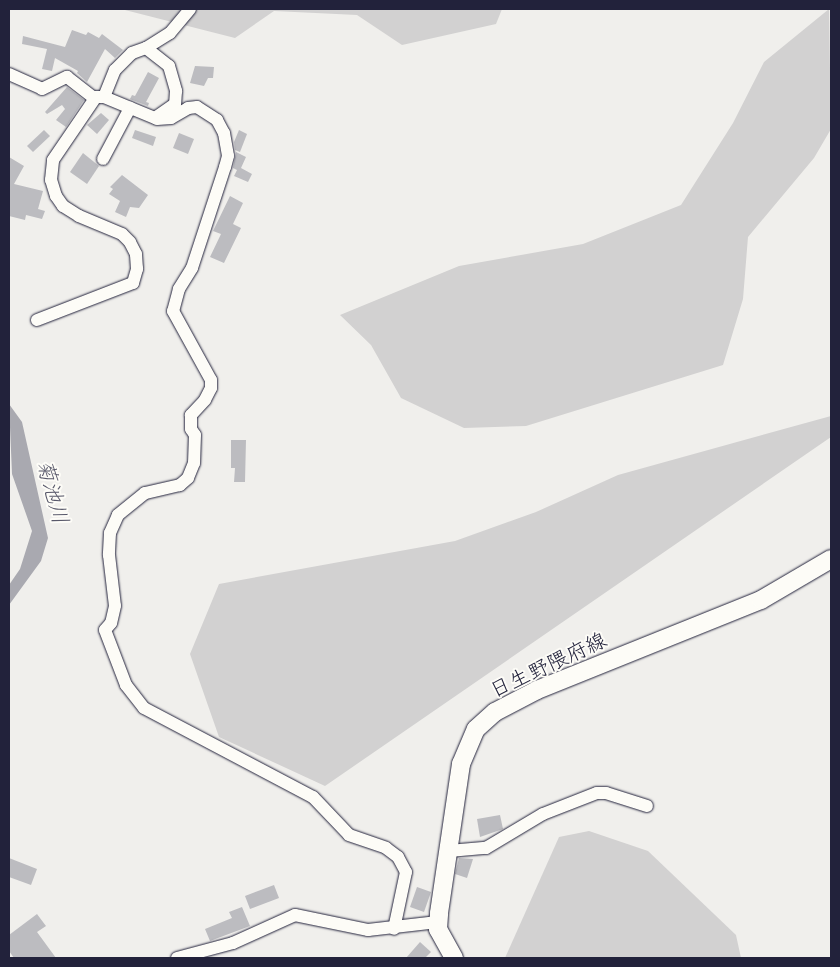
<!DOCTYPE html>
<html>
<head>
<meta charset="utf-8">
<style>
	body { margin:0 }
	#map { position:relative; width:840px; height:967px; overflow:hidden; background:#f0efec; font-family:Caveat,"Klee One",sans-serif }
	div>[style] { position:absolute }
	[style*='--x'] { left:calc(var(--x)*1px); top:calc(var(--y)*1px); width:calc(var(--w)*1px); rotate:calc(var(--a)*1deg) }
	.green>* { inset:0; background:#d2d1d1 }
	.water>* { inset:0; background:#a9a9b0 }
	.building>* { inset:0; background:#bcbcc0 }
	.roads { filter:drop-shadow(0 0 1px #22223b) drop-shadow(0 0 1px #22223b) }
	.minor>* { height:12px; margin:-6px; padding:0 6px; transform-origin:6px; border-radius:6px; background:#fdfcf7 }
	.secondary>* { height:18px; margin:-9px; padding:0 9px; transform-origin:9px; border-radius:9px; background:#fdfcf7 }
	span { translate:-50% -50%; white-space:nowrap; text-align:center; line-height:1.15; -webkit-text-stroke:4px #fdfcf7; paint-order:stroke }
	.street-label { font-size:21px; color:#22223b }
	.water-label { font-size:22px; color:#58586a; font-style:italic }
	.frame { position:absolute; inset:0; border:10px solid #22223b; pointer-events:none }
</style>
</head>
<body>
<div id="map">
	<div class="green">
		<i style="clip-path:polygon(121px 9px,502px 9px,496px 24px,402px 45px,357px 15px,274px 11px,235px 38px)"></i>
		<i style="clip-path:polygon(829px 9px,831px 129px,814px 158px,748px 237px,743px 299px,723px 365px,526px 426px,464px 428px,401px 398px,371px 345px,340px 315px,459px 266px,583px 244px,681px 205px,733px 123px,764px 62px)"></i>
		<i style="clip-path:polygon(831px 416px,831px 437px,325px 786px,219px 737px,190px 654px,219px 584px,455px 541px,536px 512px,618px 475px)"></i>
		<i style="clip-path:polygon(589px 831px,648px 851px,736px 935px,741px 958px,505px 958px,559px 837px)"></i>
	</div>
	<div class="water">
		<i style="clip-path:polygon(9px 404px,22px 422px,48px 538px,41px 561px,9px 605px,9px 585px,20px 569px,32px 531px,12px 474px)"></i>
	</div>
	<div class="building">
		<i style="clip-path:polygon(72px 30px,86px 35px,88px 32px,99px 38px,102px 34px,123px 50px,115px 58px,105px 49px,87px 82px,77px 73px,78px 71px,55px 58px,52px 71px,42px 69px,47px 49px,22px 44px,23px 36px,65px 47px)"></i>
		<i style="clip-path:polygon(195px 66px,214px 67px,213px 78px,208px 78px,204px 86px,190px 83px)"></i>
		<i style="clip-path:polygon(148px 72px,159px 78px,146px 102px,149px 103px,148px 106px,130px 99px,132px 95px,135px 96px)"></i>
		<i style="clip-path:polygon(67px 87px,84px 100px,66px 127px,56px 120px,65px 109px,62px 105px,47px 114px,45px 112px)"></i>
		<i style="clip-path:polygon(101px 113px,109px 120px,97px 134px,87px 125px)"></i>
		<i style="clip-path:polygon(44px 130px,50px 136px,33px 152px,27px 146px)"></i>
		<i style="clip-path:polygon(135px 130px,156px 137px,153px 146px,132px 138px)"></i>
		<i style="clip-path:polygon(239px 130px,247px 134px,240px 152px,235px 150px,234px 142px)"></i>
		<i style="clip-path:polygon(179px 133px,194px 139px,188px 154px,173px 148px)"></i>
		<i style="clip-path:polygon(236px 152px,246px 157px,241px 168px,252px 174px,248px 182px,234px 176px,237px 170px,233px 168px)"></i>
		<i style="clip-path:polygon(83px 153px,99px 166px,87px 184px,70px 172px)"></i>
		<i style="clip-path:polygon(9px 157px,24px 166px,14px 184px,43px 191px,38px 209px,45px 211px,42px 219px,26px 215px,25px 220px,9px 216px)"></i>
		<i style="clip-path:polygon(122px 175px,148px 195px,139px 208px,130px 207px,126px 217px,115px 212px,120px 201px,109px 194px,113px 189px,110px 187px)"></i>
		<i style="clip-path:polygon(230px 196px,243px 203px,233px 224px,241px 228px,224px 263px,210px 257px,221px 234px,213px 231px)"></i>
		<i style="clip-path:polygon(231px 440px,246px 440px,245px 482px,234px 482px,235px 468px,231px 468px)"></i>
		<i style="clip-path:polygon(500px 815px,503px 829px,480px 837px,477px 819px)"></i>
		<i style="clip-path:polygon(9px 858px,37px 869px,31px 885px,9px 877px)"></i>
		<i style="clip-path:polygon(459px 858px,473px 859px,467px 878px,455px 874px)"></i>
		<i style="clip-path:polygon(274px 885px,279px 898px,250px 909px,245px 896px)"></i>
		<i style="clip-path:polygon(417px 887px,431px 892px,424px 912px,410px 907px)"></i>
		<i style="clip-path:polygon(242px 907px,250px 926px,210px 941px,205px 929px,232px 918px,229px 912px)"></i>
		<i style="clip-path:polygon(37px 914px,46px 926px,37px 932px,56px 958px,14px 958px,9px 951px,9px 935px)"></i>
		<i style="clip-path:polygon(420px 942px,431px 952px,425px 958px,406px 958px)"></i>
	</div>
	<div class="roads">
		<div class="minor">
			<i style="--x:146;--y:48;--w:29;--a:38"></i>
			<i style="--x:169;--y:66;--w:26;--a:74"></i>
			<i style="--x:176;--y:91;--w:13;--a:94"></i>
			<i style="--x:175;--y:104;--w:24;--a:145"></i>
			<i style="--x:9;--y:74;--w:36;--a:24"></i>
			<i style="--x:42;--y:89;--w:28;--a:-26"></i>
			<i style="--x:67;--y:77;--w:33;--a:38"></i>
			<i style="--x:93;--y:97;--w:11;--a:0"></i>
			<i style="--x:104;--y:97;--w:57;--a:22.5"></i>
			<i style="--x:157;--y:119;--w:14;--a:-4"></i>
			<i style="--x:171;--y:118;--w:20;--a:-30"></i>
			<i style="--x:188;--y:108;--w:9;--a:-6"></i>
			<i style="--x:197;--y:107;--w:24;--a:33"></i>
			<i style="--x:217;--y:120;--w:15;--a:62"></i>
			<i style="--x:224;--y:133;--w:23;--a:80"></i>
			<i style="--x:228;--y:156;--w:11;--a:105"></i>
			<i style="--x:225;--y:167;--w:106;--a:108.1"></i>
			<i style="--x:192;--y:268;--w:25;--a:122"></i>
			<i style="--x:179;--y:289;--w:23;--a:105"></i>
			<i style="--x:173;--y:311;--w:79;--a:61.2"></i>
			<i style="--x:211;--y:380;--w:8;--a:90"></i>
			<i style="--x:211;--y:388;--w:13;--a:117"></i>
			<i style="--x:205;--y:400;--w:21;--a:133"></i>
			<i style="--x:191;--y:415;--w:14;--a:90"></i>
			<i style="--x:191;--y:429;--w:7;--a:56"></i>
			<i style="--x:195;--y:435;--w:28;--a:92"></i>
			<i style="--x:194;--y:463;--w:16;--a:112"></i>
			<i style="--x:188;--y:478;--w:11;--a:139"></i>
			<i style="--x:180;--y:485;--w:36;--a:167"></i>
			<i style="--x:145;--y:493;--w:35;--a:141"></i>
			<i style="--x:118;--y:515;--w:20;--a:114"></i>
			<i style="--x:110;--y:533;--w:22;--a:93"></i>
			<i style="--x:109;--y:555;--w:51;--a:83.3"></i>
			<i style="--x:115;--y:606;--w:17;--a:103"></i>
			<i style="--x:111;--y:623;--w:9;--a:131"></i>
			<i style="--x:105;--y:630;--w:59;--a:69.1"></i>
			<i style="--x:126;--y:685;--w:29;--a:52"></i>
			<i style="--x:144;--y:708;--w:191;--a:27.8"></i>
			<i style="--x:313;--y:797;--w:52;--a:46.5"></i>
			<i style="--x:349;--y:835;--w:39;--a:19"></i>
			<i style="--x:386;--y:848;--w:15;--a:37"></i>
			<i style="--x:398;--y:857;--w:17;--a:62"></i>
			<i style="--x:406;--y:872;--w:58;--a:101.9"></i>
			<i style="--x:104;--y:97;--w:29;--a:-68"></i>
			<i style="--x:115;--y:70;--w:24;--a:-45"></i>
			<i style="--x:132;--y:53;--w:15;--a:-20"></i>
			<i style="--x:146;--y:48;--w:28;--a:-32"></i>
			<i style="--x:170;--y:33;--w:31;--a:-50"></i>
			<i style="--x:103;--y:159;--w:58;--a:-62.1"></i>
			<i style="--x:37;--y:320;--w:103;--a:-21.1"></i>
			<i style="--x:133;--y:283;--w:15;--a:-74"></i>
			<i style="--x:137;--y:269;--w:15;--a:-94"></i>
			<i style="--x:136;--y:254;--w:13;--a:-117"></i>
			<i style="--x:130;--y:242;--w:11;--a:-135"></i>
			<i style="--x:122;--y:234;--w:47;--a:-157.3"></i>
			<i style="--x:79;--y:216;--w:19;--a:-148"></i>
			<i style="--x:63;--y:206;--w:12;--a:-125"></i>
			<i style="--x:56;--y:196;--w:17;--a:-107"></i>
			<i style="--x:51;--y:180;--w:20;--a:-84"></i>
			<i style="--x:53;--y:160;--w:76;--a:-55.7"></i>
			<i style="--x:449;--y:851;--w:37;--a:-5"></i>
			<i style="--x:486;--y:848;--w:66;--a:-30.8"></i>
			<i style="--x:543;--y:814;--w:58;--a:-21.3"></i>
			<i style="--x:597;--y:793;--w:9;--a:0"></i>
			<i style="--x:606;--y:793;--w:43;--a:17.6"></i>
			<i style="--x:177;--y:958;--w:58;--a:-15"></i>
			<i style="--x:233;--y:943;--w:68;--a:-24.3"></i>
			<i style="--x:295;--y:915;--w:75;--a:11.6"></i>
			<i style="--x:368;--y:930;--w:70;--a:-6.5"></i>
		</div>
		<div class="secondary">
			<i style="--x:454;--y:958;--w:33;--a:-119"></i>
			<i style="--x:438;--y:929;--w:16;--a:-86"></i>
			<i style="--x:439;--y:913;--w:151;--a:-81.6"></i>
			<i style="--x:461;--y:764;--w:38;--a:-67"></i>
			<i style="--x:476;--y:729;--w:25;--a:-42"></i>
			<i style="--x:495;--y:712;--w:47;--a:-27.6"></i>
			<i style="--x:537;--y:690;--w:241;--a:-21.9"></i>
			<i style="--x:761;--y:600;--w:81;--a:-30.4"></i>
		</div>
	</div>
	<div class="street-label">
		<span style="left:548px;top:665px;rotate:-25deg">日生野隈府線</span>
	</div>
	<div class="water-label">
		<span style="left:52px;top:492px;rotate:75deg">菊池川</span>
	</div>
	<div class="frame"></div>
</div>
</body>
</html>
